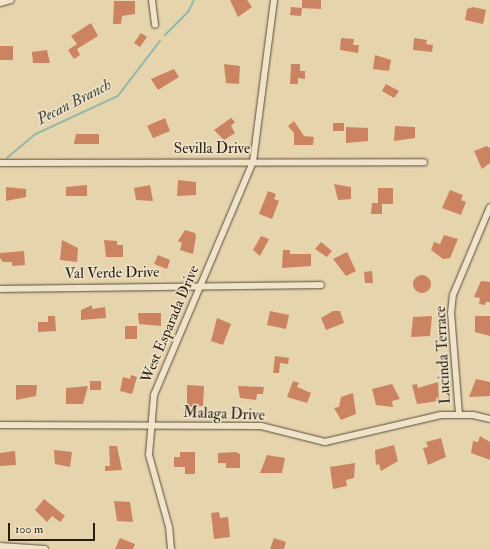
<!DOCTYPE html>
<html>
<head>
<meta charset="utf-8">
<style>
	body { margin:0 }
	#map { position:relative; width:490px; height:549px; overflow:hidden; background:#e6d4ac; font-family:"IM FELL Double Pica",serif }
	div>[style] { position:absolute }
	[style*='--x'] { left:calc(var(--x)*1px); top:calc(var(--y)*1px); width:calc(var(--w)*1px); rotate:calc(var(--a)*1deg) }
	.stream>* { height:1.5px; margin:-0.75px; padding:0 0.75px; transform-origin:0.75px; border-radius:0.75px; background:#96b8aa }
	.building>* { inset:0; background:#cc8362 }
	.round { border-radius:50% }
	.roads { filter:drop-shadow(0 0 1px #574c39) drop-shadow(0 0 1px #574c39) }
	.minor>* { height:6px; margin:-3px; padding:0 3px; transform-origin:3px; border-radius:3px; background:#efe3c9 }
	span { translate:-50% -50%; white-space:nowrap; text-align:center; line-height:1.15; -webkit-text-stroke:3px #efe3c9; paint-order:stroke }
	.street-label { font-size:15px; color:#271e13 }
	.water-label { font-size:16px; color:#484c40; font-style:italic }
	.scale { position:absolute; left:8px; top:523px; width:87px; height:18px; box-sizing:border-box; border:2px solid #271e13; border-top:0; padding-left:5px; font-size:12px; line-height:14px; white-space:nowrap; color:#271e13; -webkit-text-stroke:3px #efe3c9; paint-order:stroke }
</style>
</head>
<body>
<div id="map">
	<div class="stream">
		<i style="--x:165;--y:35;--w:33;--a:-45"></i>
		<i style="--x:188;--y:12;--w:13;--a:-63"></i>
		<i style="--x:7;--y:158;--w:38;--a:-40"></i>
		<i style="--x:36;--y:134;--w:90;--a:-24.9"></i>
		<i style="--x:118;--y:96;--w:69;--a:-52.6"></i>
	</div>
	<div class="building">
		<i style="clip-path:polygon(230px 0,247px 0,252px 7px,238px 17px)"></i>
		<i style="clip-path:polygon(302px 0,321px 0,321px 9px,302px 8px)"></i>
		<i style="clip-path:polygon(114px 1px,135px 1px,135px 14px,122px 16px,121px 24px,113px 24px)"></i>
		<i style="clip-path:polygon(291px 7px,302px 8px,301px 16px,290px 15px)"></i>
		<i style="clip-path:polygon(473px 7px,486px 10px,483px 24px,465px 20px,467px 9px)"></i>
		<i style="clip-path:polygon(91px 23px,98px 36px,77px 49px,80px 55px,74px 59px,68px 50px,77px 44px,71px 36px)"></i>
		<i style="clip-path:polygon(141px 33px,147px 37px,140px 47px,134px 43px)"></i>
		<i style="clip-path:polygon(341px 38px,354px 39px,353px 45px,359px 45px,358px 53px,340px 50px)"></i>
		<i style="clip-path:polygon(414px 38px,427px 40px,426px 44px,433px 45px,432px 52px,413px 50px)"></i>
		<i style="clip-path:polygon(0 46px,13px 46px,13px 60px,0 60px)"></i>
		<i style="clip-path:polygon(47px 50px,50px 63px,33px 63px,32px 52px)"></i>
		<i style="clip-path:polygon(375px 55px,391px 60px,389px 71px,373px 69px)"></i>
		<i style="clip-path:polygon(224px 64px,240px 66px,239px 84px,226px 83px)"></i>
		<i style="clip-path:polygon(291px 64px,300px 64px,300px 71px,305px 71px,305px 79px,298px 78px,298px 84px,290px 84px)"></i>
		<i style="clip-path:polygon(174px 69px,179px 77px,158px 90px,151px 79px)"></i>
		<i style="clip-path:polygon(386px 84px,399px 91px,394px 98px,382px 91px)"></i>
		<i style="clip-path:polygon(165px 118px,170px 131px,153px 138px,147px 126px)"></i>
		<i style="clip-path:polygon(231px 118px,235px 122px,231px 126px,235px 133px,224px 140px,214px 130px)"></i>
		<i style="clip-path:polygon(294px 121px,304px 136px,314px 137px,313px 145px,294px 145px,294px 133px,288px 126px)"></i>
		<i style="clip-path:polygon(333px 123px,344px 123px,344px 131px,333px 131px)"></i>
		<i style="clip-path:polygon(395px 126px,415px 127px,415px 138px,394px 141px)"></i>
		<i style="clip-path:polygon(346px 127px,368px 128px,368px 141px,346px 143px)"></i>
		<i style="clip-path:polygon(76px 134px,99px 134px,99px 144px,74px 144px)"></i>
		<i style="clip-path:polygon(487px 146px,490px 148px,490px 163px,482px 169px,474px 151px)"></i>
		<i style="clip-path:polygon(178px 180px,196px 182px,196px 195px,177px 196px)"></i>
		<i style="clip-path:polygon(334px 184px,351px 187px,351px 199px,338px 200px)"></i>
		<i style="clip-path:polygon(87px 185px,87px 196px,66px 196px,66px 187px)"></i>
		<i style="clip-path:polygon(150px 185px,153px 201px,136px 200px,134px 188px)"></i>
		<i style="clip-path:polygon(6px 187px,26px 189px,26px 197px,6px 201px)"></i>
		<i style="clip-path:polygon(378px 188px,393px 188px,393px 204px,382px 204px,382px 214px,371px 214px,372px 203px,378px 203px)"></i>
		<i style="clip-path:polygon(450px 190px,463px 195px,461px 200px,466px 202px,461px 215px,442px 208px)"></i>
		<i style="clip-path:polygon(268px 191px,276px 194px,274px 199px,279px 201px,272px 219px,259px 214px)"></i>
		<i style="clip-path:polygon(185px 230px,195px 233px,196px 237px,193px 254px,180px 250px,182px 243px,178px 241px)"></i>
		<i style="clip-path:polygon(444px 235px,458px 239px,450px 258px,443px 259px,431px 250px,434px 242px,440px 244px)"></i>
		<i style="clip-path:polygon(261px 236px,269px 239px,260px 256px,253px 250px)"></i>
		<i style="clip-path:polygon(62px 240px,78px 248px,77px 262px,60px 260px)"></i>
		<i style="clip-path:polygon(104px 240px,117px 241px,117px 245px,123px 245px,123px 257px,106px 257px)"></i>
		<i style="clip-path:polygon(321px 242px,332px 251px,327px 257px,315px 249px)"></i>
		<i style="clip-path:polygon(283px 250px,290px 250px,290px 254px,311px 254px,311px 266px,282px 268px)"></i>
		<i style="clip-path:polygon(24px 251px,25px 265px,12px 266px,12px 262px,3px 262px,0 258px,0 253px)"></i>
		<i style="clip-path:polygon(347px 252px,356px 271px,346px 276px,333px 259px)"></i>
		<i style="clip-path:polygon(158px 255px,170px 260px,167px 269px,154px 264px)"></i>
		<i style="clip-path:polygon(372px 271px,373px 283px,365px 283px,364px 272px)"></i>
		<i class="round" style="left:413px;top:275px;width:18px;height:18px"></i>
		<i style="clip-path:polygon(481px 281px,490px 282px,490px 302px,486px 302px,485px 305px,479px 304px,480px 298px,474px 297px)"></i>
		<i style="clip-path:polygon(92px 305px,92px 309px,105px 307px,106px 318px,81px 320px,81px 310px)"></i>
		<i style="clip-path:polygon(270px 311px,289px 315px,286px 329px,267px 325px)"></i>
		<i style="clip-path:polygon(333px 311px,340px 311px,344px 323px,326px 330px,321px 318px)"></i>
		<i style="clip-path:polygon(138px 313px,161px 313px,161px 326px,139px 324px)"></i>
		<i style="clip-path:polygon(48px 316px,55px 316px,56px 331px,38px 332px,38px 322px,48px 322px)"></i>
		<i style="clip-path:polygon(432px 316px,430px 336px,411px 337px,413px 317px)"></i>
		<i style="clip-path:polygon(475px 316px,490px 316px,490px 336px,475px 332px)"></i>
		<i style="clip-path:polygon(217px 318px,231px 324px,223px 345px,211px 341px)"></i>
		<i style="clip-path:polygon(125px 326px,137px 326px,137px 339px,125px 339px)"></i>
		<i style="clip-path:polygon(275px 356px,289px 358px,288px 364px,280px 363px,279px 373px,273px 373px)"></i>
		<i style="clip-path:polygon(131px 375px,137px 377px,132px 394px,120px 391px,123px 377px,130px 379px)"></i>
		<i style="clip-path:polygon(476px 379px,490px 382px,490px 396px,469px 397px)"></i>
		<i style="clip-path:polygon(90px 381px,101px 381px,101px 390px,90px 390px)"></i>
		<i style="clip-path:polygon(293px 381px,299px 383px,297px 387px,311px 393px,307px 403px,287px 397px)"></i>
		<i style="clip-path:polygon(438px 382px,439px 401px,417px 404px,412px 385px,417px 384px,418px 388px)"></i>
		<i style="clip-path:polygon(392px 384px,400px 399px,392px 401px,393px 407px,376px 405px,372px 389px)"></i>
		<i style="clip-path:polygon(16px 385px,37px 385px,36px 396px,16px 400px)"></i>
		<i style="clip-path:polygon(187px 385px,204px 386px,203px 406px,187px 407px)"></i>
		<i style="clip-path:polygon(88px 386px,83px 404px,66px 404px,66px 388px)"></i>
		<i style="clip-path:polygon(238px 386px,264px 387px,263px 394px,257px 394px,256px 400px,240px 398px)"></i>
		<i style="clip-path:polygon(353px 393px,356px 414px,341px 420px,334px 408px,339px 407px,341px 397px)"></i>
		<i style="clip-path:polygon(480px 436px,490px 442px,490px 460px,471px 453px,473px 441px,478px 442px)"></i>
		<i style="clip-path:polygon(441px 438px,446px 457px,428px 465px,423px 448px,428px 447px,426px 442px)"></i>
		<i style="clip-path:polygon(394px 445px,398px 461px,381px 471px,379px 464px,376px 465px,375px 450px)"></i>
		<i style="clip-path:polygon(109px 446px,117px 446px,122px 470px,105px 471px,105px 466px,110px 466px)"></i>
		<i style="clip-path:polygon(54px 450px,72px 452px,70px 467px,55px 464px)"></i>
		<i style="clip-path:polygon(15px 451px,16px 465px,0 466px,0 453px)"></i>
		<i style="clip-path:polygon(180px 452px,195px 452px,195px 474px,185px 474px,185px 467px,174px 467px,174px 457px,180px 457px)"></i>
		<i style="clip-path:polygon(236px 452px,240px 454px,240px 468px,226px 468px,226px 463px,218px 463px,218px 453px)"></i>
		<i style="clip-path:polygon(267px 455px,285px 458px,282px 473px,260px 473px)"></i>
		<i style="clip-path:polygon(355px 463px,354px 478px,346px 480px,347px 486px,333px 489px,330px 467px)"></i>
		<i style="clip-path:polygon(44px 499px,65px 516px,60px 522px,52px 516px,47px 522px,35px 510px)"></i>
		<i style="clip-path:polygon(114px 501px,130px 502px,133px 522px,117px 521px)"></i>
		<i style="clip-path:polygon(219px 512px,220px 518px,228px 517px,230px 537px,214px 539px,211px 513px)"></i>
		<i style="clip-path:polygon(120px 538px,135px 544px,133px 549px,115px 549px)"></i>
		<i style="clip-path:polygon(274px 538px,286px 542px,284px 549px,270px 549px)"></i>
	</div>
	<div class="roads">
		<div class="minor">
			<i style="--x:152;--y:0;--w:25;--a:83"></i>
			<i style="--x:0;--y:3;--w:11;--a:-15"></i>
			<i style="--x:0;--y:163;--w:424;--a:-0.1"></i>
			<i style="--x:0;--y:289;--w:321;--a:-0.7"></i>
			<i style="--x:459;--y:414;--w:101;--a:-94.5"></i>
			<i style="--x:451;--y:313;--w:18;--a:-84"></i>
			<i style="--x:453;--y:295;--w:95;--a:-67.2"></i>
			<i style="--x:0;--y:425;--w:261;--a:0.2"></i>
			<i style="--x:261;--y:426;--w:66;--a:14"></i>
			<i style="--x:325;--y:442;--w:119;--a:-13.1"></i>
			<i style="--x:441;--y:415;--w:32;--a:0"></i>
			<i style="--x:473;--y:415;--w:17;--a:13"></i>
			<i style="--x:0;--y:546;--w:45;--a:3.8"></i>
			<i style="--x:171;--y:549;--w:22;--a:-95"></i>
			<i style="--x:169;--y:527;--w:75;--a:-105.5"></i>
			<i style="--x:149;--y:455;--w:60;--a:-85.2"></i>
			<i style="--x:154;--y:395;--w:253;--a:-67"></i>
			<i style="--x:253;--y:162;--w:163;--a:-82.6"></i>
		</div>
	</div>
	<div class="street-label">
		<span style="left:212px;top:149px">Sevilla Drive</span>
		<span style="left:112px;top:273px;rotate:-1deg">Val Verde Drive</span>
		<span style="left:170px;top:324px;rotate:-67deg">West Esparada Drive</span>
		<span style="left:443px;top:355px;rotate:-93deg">Lucinda Terrace</span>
		<span style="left:224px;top:414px;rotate:2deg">Malaga Drive</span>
	</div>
	<div class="water-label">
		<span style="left:74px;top:102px;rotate:-27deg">Pecan Branch</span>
	</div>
	<div class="scale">100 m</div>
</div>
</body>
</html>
